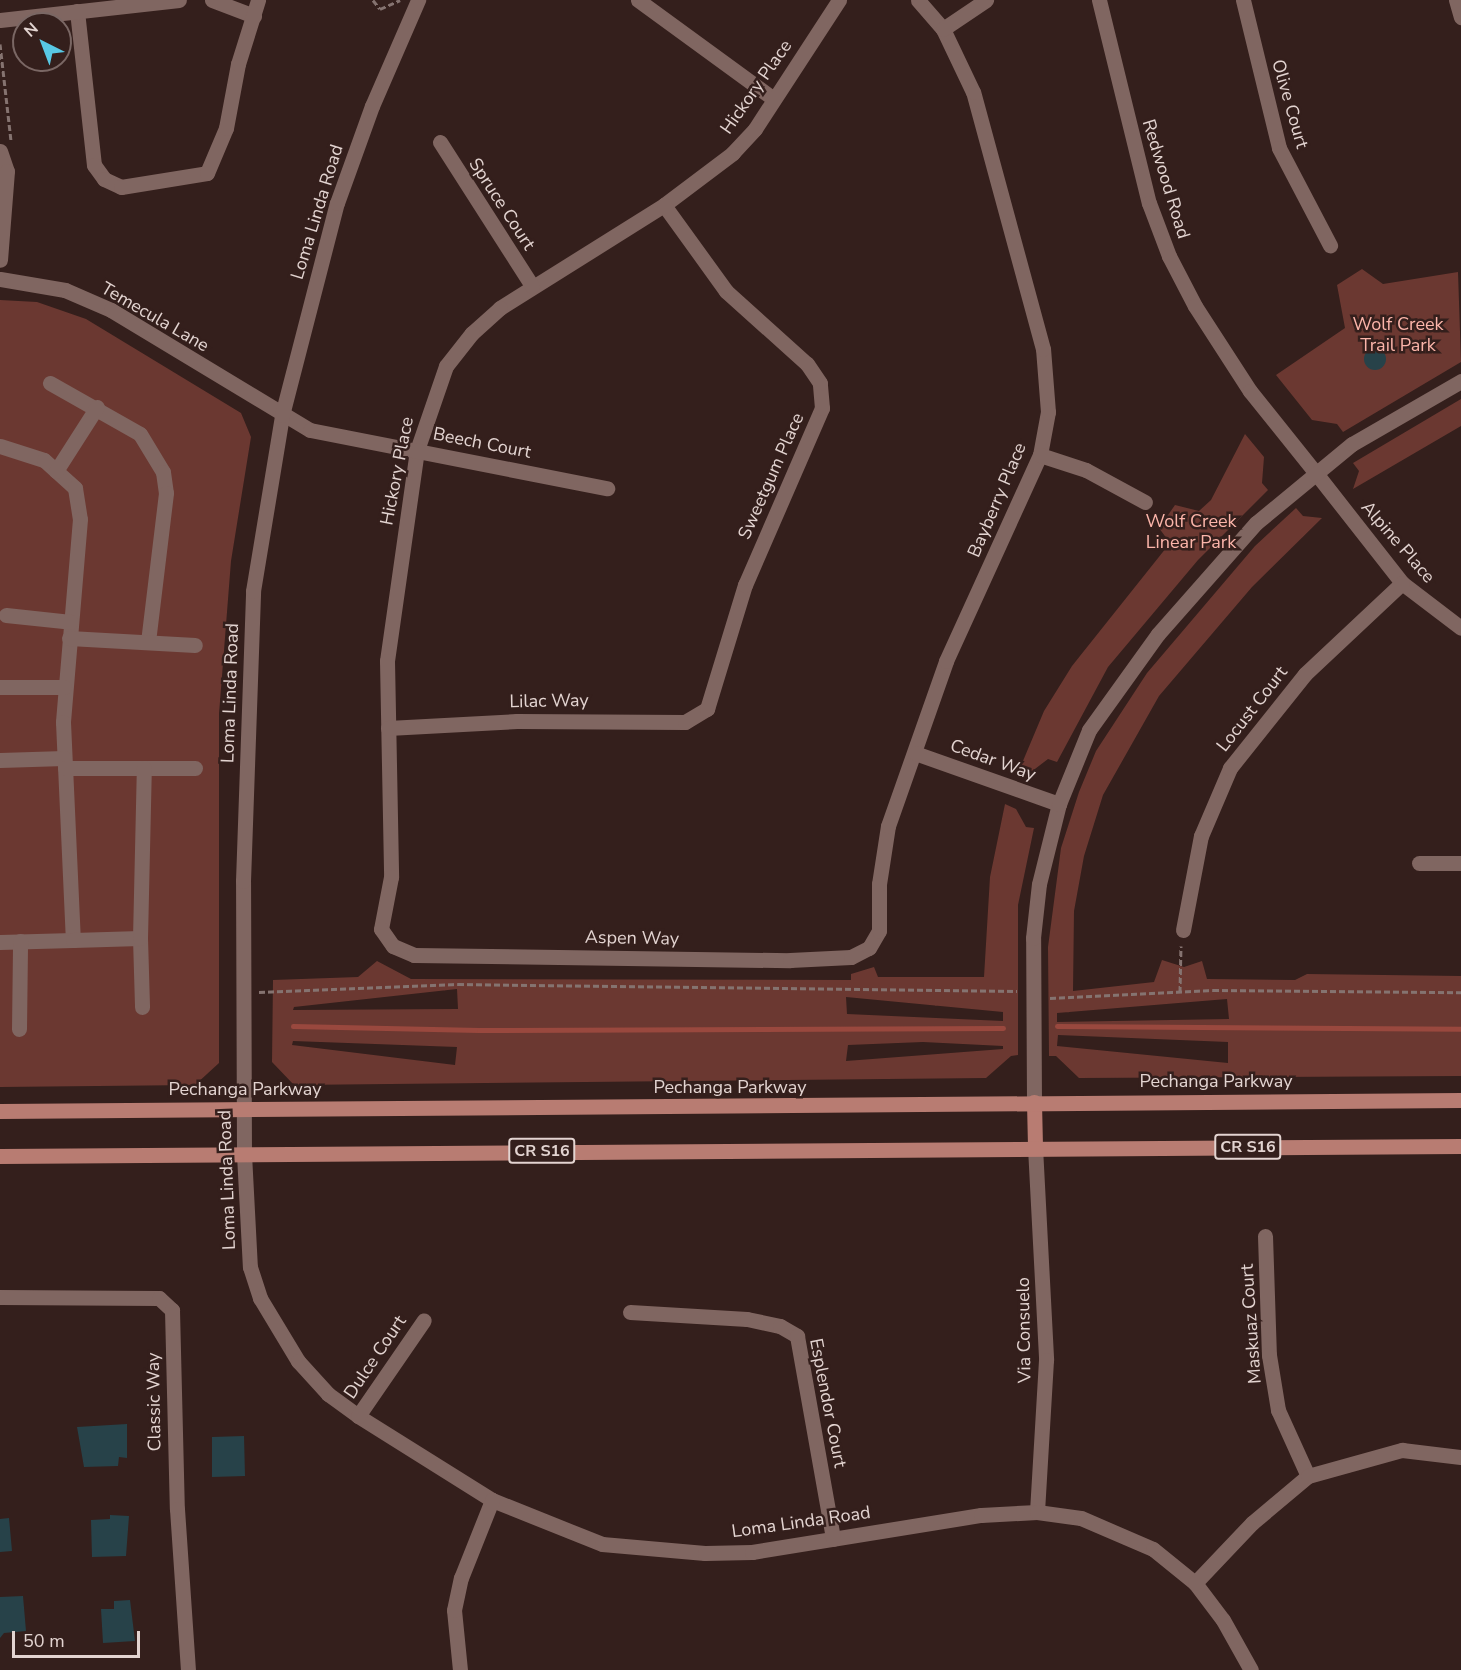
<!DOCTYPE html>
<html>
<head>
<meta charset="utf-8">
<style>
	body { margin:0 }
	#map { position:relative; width:1461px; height:1670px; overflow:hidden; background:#341f1c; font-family:"Nunito Sans",sans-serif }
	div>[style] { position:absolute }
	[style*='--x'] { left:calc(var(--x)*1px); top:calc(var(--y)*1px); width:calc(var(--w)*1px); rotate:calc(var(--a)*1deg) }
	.green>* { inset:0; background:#6b3831 }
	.stream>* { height:5px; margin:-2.5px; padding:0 2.5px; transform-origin:2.5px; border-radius:2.5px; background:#99483e }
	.building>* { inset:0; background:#274249 }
	.round { border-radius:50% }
	.path>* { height:3px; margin-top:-1.5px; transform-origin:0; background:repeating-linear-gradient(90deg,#857370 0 6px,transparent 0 9px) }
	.minor>* { height:15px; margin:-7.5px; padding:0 7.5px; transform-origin:7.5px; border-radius:7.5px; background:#806661 }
	.tertiary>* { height:15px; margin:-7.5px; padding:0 7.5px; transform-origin:7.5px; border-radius:7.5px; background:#806661 }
	.primary>* { height:15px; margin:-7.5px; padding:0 7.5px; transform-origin:7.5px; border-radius:7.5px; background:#b87c72 }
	span { translate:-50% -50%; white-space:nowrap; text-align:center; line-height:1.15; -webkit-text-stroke:5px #341f1c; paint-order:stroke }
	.shield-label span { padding:2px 4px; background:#341f1c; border:2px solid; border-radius:4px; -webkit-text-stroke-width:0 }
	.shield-label { font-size:16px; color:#e3d4d1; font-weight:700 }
	.street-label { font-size:18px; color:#e3d4d1 }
	.park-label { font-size:18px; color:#fcb5aa }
	.north { position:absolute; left:12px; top:12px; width:60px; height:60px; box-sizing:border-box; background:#341f1c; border:2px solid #7a6764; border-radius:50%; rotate:318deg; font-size:16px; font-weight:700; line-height:24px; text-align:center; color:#e3d4d1 }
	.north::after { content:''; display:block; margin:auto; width:21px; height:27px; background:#58c8e4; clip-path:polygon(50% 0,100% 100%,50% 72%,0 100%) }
	.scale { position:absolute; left:12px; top:1631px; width:128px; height:27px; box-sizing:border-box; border:3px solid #e3d4d1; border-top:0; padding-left:8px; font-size:18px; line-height:21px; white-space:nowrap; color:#e3d4d1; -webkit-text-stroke:4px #341f1c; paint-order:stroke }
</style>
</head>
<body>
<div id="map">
	<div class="green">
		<i style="clip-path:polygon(1362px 269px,1383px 284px,1458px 272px,1461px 362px,1343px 432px,1337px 424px,1312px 420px,1276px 375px,1345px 328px,1337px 285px)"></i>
		<i style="clip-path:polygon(0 300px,37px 302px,86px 319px,241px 413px,251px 437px,231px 561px,219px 714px,219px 1063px,195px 1085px,0 1087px)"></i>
		<i style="clip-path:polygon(1461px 399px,1461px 426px,1353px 489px,1359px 471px,1353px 463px)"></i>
		<i style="clip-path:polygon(1245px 434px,1264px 457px,1262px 483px,1268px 490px,1198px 560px,1108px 667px,1057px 762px,1048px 759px,1031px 772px,1020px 768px,1044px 711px,1072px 666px,1170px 543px,1159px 528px,1175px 505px,1199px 511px,1211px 500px)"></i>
		<i style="clip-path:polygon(evenodd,1296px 508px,1303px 516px,1322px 518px,1252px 587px,1159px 696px,1103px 795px,1084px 856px,1074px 911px,1073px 991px,1154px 982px,1162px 960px,1184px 967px,1202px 961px,1207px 979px,1295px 980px,1307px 974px,1461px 976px,1461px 1076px,1079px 1078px,1056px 1056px,1049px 1056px,1048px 947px,1061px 848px,1079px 792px,1096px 751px,1147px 673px,1255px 546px,1296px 508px,1227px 999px,1229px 1019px,1057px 1022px,1057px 1013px,1227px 999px,1296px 508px,1058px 1035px,1228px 1042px,1228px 1063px,1057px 1046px,1058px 1035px)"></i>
		<i style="clip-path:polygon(evenodd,1005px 804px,1016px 809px,1026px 827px,1034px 828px,1018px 905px,1018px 1055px,1011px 1056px,986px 1078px,294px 1085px,272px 1062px,273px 980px,358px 977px,377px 961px,411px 979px,851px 980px,851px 974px,874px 967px,878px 977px,984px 977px,990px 877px,1005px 804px,457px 989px,458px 1009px,293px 1010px,294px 1007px,457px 989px,1005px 804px,846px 997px,1003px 1012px,1003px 1021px,847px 1014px,846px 997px,1005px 804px,293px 1041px,457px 1047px,455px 1065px,292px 1045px,293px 1041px,1005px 804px,923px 1042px,1003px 1046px,1003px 1049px,846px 1061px,848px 1045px,923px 1042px)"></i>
	</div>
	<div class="stream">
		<i style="--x:293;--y:1026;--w:186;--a:1.2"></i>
		<i style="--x:479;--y:1030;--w:524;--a:-0.22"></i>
		<i style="--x:1057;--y:1026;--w:404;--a:0.4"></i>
	</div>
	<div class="building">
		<i class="round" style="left:1364px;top:348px;width:22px;height:22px"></i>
		<i style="clip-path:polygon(127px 1424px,127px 1458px,119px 1457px,118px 1466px,84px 1467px,77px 1427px)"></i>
		<i style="clip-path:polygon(244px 1436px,245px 1476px,212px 1477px,212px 1437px)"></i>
		<i style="clip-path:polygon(110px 1515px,129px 1516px,126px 1556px,92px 1557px,91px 1520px,110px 1519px)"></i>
		<i style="clip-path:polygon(9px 1518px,12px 1551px,0 1552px,0 1519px)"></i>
		<i style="clip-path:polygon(23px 1596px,26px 1631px,4px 1633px,0 1638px,0 1597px)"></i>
		<i style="clip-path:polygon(130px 1600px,135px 1641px,103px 1643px,101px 1609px,114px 1609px,114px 1601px)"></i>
	</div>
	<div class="path">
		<i style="--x:373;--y:0;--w:11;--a:52"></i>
		<i style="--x:380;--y:9;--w:22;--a:-24"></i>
		<i style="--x:0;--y:44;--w:98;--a:83.5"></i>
		<i style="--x:259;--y:992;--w:199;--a:-2.3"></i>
		<i style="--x:458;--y:984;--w:559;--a:0.72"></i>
		<i style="--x:1180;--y:992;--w:46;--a:-88.8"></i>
		<i style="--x:1050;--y:998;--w:163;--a:-2.8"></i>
		<i style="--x:1213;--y:990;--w:248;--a:0.5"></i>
	</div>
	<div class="minor">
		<i style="--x:212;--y:0;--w:45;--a:20.9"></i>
		<i style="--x:638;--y:0;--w:168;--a:36.1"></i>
		<i style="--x:839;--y:0;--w:154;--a:123.1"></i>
		<i style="--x:755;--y:129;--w:33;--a:133"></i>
		<i style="--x:733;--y:153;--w:86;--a:143"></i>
		<i style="--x:664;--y:205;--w:194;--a:147.9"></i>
		<i style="--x:500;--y:308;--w:38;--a:138"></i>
		<i style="--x:472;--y:333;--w:42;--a:128.2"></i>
		<i style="--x:446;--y:366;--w:89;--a:109"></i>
		<i style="--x:417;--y:450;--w:213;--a:98.1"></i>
		<i style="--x:387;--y:661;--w:216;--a:88.9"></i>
		<i style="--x:391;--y:877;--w:53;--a:100.9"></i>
		<i style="--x:381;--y:929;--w:21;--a:55"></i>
		<i style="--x:393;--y:946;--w:23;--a:23"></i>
		<i style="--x:414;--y:955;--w:376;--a:0.8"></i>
		<i style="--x:790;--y:960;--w:61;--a:-2.8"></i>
		<i style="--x:851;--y:957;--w:20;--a:-27"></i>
		<i style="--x:869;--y:948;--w:20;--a:-60"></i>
		<i style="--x:879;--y:931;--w:47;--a:-90"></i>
		<i style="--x:879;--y:884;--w:59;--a:-81.2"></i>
		<i style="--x:888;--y:826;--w:175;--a:-70.6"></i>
		<i style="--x:946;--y:661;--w:226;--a:-65.5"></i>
		<i style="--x:1040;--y:455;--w:44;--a:-79.5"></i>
		<i style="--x:1048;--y:412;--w:63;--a:-94.5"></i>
		<i style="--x:1043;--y:349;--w:266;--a:-105.2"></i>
		<i style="--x:973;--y:92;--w:70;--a:-115.5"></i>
		<i style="--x:943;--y:29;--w:38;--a:-131"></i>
		<i style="--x:1243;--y:0;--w:152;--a:76.3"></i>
		<i style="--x:1279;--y:148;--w:110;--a:62.3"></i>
		<i style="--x:1456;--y:0;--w:18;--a:74"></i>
		<i style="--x:77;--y:11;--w:155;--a:83.7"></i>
		<i style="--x:94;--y:165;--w:17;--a:54"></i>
		<i style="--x:104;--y:179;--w:19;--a:25"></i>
		<i style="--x:121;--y:187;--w:87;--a:-9.2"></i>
		<i style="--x:207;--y:173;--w:49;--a:-67.1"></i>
		<i style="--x:226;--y:128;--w:65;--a:-79.4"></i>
		<i style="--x:238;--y:64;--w:67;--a:-72.6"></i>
		<i style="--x:0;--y:20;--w:180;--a:-6.4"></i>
		<i style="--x:943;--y:29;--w:52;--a:-34"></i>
		<i style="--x:440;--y:142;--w:171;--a:57.4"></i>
		<i style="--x:0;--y:151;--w:21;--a:71"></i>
		<i style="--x:7;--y:171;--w:89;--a:94.5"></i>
		<i style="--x:0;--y:279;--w:66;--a:9.6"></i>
		<i style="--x:65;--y:290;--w:50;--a:23.5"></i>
		<i style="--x:111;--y:310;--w:232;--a:31.1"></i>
		<i style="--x:310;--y:430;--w:303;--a:11.1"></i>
		<i style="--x:50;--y:383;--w:103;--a:29.5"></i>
		<i style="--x:140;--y:434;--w:44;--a:58.8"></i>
		<i style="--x:163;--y:472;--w:21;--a:82"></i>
		<i style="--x:166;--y:493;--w:150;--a:96.9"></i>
		<i style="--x:0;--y:446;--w:46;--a:17.7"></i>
		<i style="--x:44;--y:460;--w:42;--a:42.1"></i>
		<i style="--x:75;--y:488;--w:31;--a:81"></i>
		<i style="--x:80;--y:519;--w:204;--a:94.8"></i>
		<i style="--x:63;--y:722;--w:218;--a:87.4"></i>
		<i style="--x:73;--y:940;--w:73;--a:178.4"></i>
		<i style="--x:1040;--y:455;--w:48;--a:18.1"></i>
		<i style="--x:1086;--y:470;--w:67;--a:28.5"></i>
		<i style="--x:56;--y:471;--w:76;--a:-57.4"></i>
		<i style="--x:1315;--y:472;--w:141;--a:51.9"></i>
		<i style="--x:1402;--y:583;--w:74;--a:37.3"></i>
		<i style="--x:6;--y:615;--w:65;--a:6.1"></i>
		<i style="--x:69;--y:638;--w:126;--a:3.2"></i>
		<i style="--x:0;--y:687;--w:64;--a:0"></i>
		<i style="--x:388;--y:728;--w:129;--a:-3.1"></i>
		<i style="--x:517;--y:721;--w:168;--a:0.3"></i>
		<i style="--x:685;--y:722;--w:26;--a:-31"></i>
		<i style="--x:707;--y:709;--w:130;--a:-73"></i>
		<i style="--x:745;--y:585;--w:193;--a:-66.5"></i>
		<i style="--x:822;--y:408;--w:25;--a:-95"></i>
		<i style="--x:820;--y:383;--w:23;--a:-124"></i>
		<i style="--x:807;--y:364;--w:109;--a:-138"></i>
		<i style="--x:726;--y:291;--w:106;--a:-125.8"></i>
		<i style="--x:915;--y:753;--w:153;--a:19.5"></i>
		<i style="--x:0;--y:760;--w:64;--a:-1.8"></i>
		<i style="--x:65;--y:768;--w:130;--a:0"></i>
		<i style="--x:1419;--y:863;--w:42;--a:0"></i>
		<i style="--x:1183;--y:930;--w:96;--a:-79.2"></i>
		<i style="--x:1201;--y:836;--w:74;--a:-66.9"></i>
		<i style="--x:1230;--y:768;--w:120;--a:-51.4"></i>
		<i style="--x:1305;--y:674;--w:133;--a:-43.2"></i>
		<i style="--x:140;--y:938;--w:69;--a:88.3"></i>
		<i style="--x:73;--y:940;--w:67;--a:-1.7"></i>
		<i style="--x:140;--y:938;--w:170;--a:-88.7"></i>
		<i style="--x:19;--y:1029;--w:88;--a:-89.3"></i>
		<i style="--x:1035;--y:1147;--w:213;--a:87"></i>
		<i style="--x:1046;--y:1360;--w:152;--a:93.4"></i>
		<i style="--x:244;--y:1154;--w:113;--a:87"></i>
		<i style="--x:250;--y:1267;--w:33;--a:72"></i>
		<i style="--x:260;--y:1298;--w:74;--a:58.9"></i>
		<i style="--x:298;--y:1361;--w:45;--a:47.7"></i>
		<i style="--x:328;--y:1394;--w:37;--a:36"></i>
		<i style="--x:358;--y:1416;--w:158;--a:32.1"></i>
		<i style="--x:492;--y:1500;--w:118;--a:21.8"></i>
		<i style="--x:602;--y:1544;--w:103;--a:5"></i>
		<i style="--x:705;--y:1553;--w:47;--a:-1.2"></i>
		<i style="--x:752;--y:1552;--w:232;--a:-9.2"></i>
		<i style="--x:981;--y:1515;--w:56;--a:-3.1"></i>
		<i style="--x:1037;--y:1512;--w:44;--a:7.8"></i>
		<i style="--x:1081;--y:1518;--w:78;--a:23.3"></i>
		<i style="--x:1153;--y:1549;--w:54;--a:39"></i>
		<i style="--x:1195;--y:1583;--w:46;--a:52.9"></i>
		<i style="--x:1223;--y:1620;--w:57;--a:60.8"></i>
		<i style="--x:1265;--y:1236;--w:119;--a:88.1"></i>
		<i style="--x:1269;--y:1355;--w:56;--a:80.7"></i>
		<i style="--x:1278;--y:1410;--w:72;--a:65.6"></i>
		<i style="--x:0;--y:1297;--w:159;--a:0.4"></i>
		<i style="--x:159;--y:1298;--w:18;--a:43"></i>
		<i style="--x:172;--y:1310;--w:199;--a:88.6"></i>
		<i style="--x:177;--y:1509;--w:161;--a:86.1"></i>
		<i style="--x:630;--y:1312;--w:117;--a:3.4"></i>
		<i style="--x:747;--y:1319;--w:34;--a:12"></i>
		<i style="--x:780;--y:1326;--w:20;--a:30"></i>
		<i style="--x:797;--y:1336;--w:206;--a:79.9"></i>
		<i style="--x:358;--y:1416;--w:116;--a:-55.5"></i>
		<i style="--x:1195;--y:1583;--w:83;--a:-46.5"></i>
		<i style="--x:1252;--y:1523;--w:73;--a:-40"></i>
		<i style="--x:1308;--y:1476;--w:98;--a:-15.5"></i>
		<i style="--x:1402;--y:1450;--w:59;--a:6.8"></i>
		<i style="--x:460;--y:1670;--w:60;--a:-95.7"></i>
		<i style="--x:454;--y:1610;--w:33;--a:-78"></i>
		<i style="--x:461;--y:1578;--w:84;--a:-68.3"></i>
	</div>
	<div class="tertiary">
		<i style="--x:1099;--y:0;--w:209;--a:76.2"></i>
		<i style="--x:1149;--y:203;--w:57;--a:69.3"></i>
		<i style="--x:1169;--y:256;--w:56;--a:62.5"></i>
		<i style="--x:1195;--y:306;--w:101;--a:57.1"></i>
		<i style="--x:1250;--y:391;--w:104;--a:51.3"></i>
		<i style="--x:1034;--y:1102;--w:164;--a:-90.3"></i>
		<i style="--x:1033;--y:938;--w:54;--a:-83.7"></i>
		<i style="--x:1039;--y:884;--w:82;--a:-76"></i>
		<i style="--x:1059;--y:804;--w:80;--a:-67.9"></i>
		<i style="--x:1089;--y:730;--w:118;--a:-54.3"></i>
		<i style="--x:1158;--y:634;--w:148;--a:-48.6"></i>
		<i style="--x:1256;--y:523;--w:124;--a:-39.5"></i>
		<i style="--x:1352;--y:444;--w:126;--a:-30"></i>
		<i style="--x:244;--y:1154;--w:273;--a:-90.2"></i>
		<i style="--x:243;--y:881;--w:290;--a:-88"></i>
		<i style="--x:253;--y:591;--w:178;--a:-80.6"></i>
		<i style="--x:282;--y:415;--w:219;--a:-75.5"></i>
		<i style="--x:337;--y:203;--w:103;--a:-70.2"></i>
		<i style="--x:372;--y:106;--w:116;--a:-66.5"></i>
	</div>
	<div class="primary">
		<i style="--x:1034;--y:1102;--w:45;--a:88.7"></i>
		<i style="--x:0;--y:1111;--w:1461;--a:-0.43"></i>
		<i style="--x:0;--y:1156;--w:1461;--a:-0.39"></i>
	</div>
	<div class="shield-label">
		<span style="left:1248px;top:1147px">CR S16</span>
		<span style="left:542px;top:1151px">CR S16</span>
	</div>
	<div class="street-label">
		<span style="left:756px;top:87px;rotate:-55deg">Hickory Place</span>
		<span style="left:1290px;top:104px;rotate:74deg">Olive Court</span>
		<span style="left:1166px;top:179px;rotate:73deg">Redwood Road</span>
		<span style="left:502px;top:204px;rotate:57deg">Spruce Court</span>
		<span style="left:317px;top:212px;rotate:-73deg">Loma Linda Road</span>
		<span style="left:155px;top:317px;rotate:30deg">Temecula Lane</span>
		<span style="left:482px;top:443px;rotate:11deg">Beech Court</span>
		<span style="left:397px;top:471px;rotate:-79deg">Hickory Place</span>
		<span style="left:771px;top:476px;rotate:-66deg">Sweetgum Place</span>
		<span style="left:997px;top:500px;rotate:-67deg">Bayberry Place</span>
		<span style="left:1398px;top:542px;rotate:49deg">Alpine Place</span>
		<span style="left:230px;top:693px;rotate:-88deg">Loma Linda Road</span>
		<span style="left:549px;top:701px;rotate:-1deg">Lilac Way</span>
		<span style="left:1252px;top:709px;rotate:-52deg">Locust Court</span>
		<span style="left:993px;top:760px;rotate:20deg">Cedar Way</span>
		<span style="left:632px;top:938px;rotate:1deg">Aspen Way</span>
		<span style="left:1216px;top:1081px">Pechanga Parkway</span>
		<span style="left:730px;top:1087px">Pechanga Parkway</span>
		<span style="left:245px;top:1089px">Pechanga Parkway</span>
		<span style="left:227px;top:1180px;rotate:-92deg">Loma Linda Road</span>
		<span style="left:1251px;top:1324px;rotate:-94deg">Maskuaz Court</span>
		<span style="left:1024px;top:1330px;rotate:-91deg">Via Consuelo</span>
		<span style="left:375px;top:1357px;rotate:-56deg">Dulce Court</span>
		<span style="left:154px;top:1402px;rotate:-91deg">Classic Way</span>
		<span style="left:828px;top:1403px;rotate:79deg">Esplendor Court</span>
		<span style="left:801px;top:1522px;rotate:-8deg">Loma Linda Road</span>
	</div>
	<div class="park-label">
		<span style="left:1398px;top:335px">Wolf Creek<br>Trail Park</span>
		<span style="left:1191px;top:532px">Wolf Creek<br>Linear Park</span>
	</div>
	<div class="north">N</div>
	<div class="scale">50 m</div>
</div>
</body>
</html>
